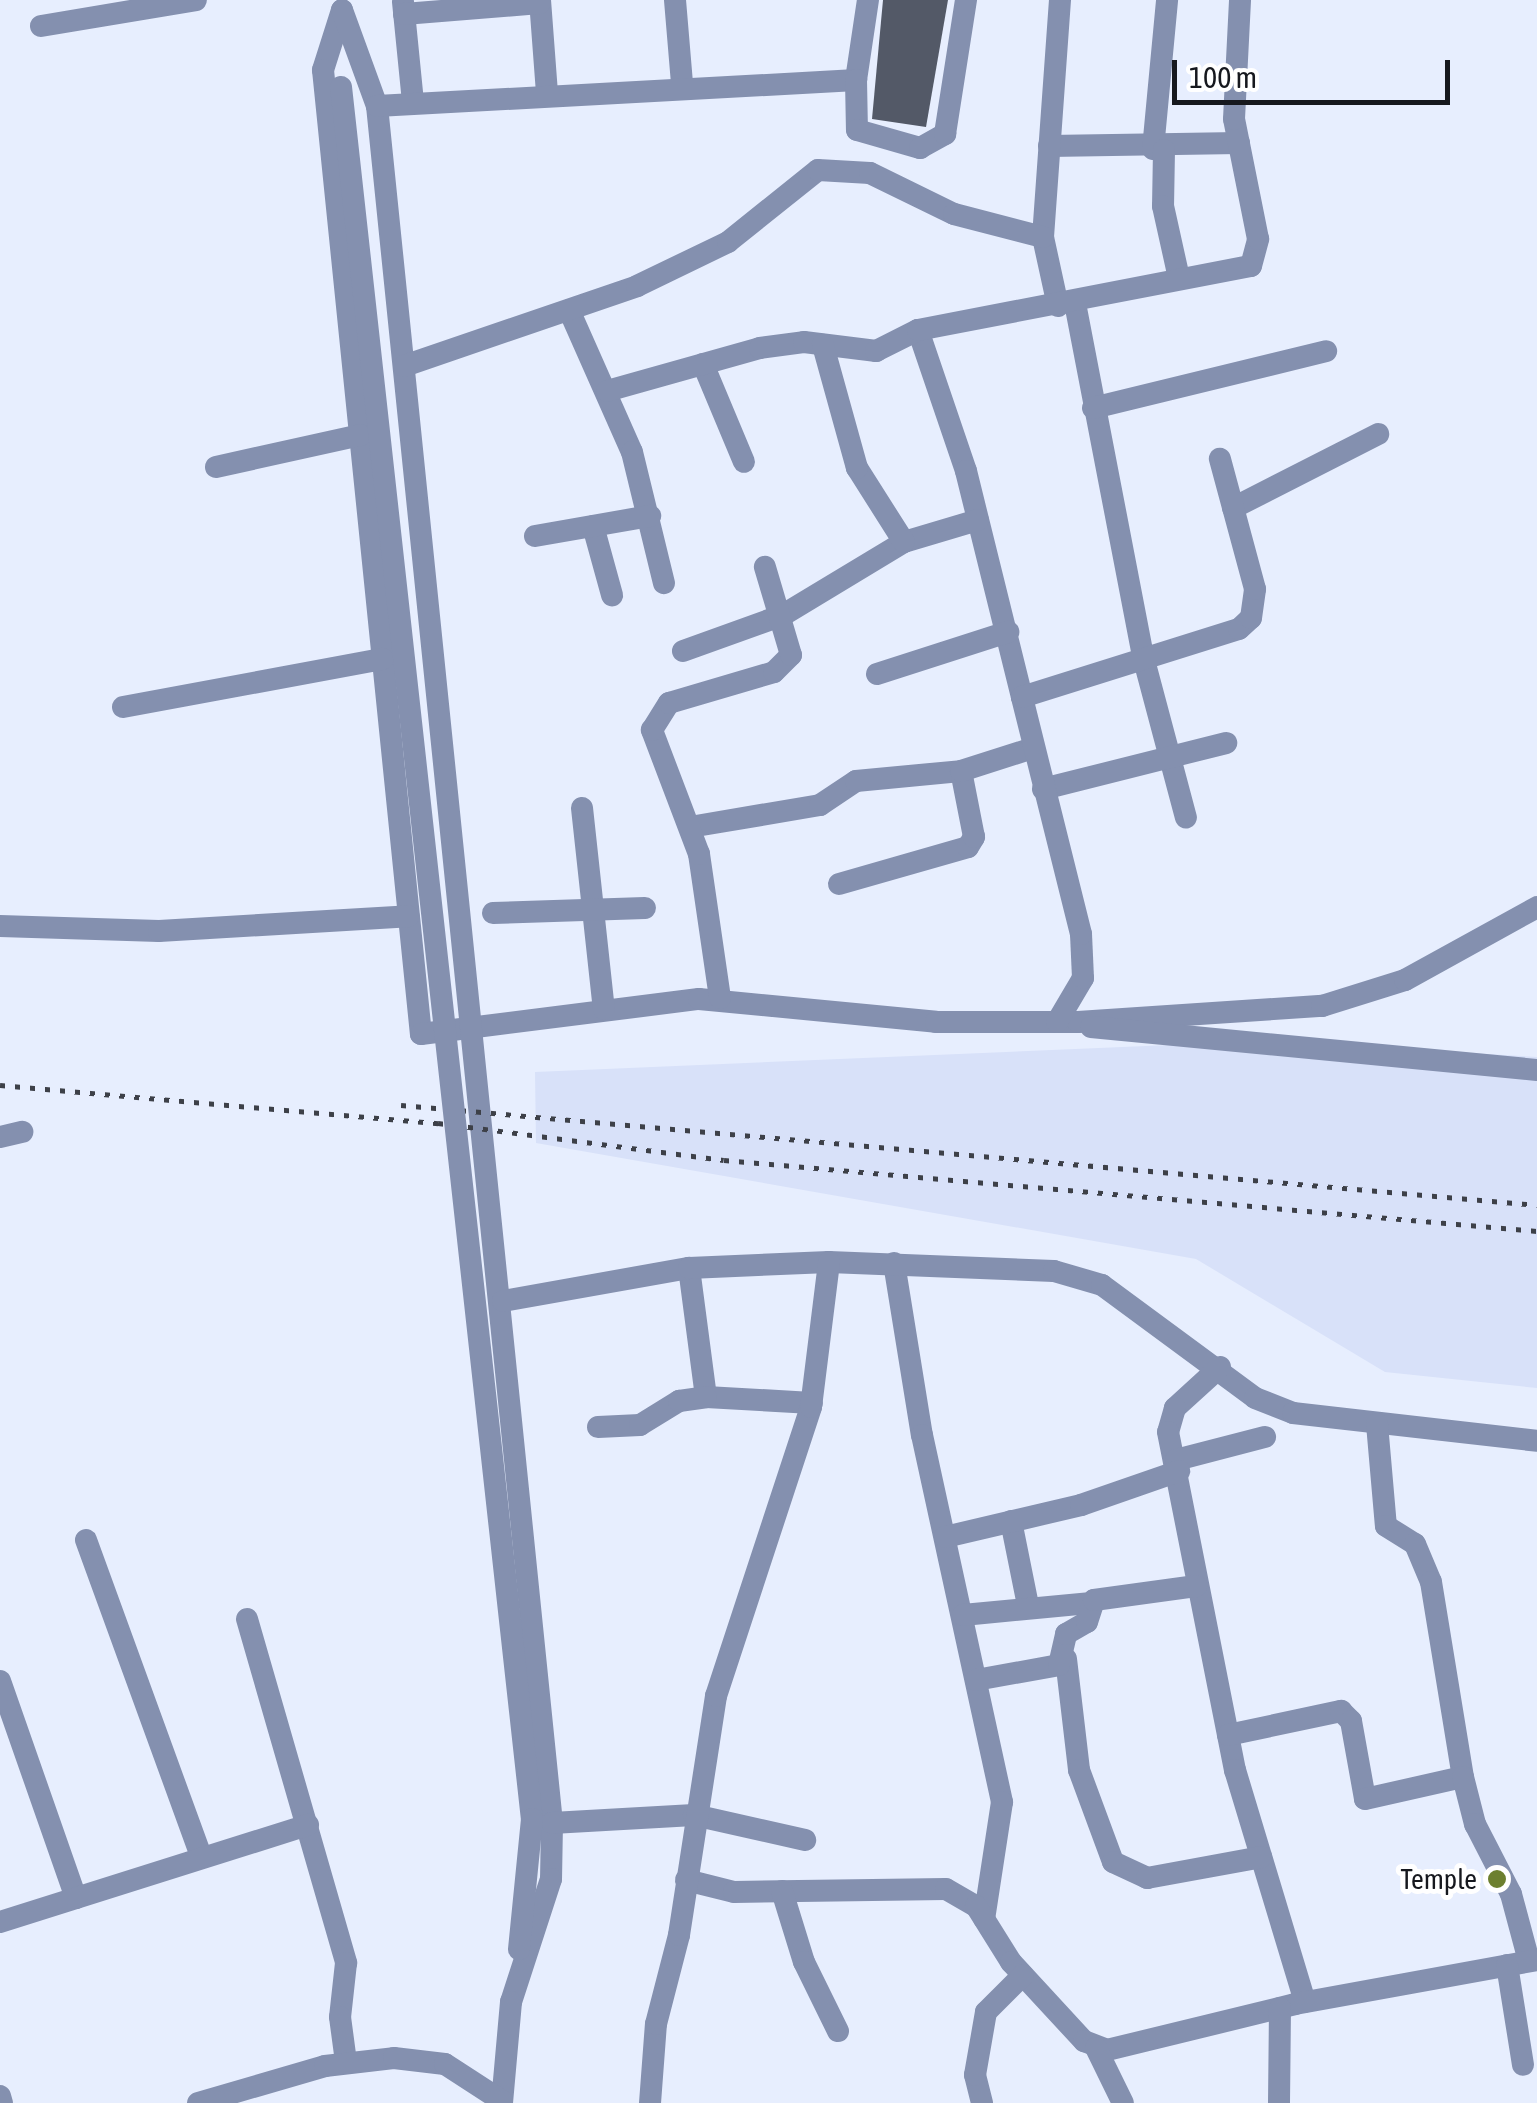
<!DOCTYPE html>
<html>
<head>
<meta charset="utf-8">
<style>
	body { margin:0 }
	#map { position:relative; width:1537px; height:2103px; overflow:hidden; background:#e7eefe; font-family:"Asap Condensed",sans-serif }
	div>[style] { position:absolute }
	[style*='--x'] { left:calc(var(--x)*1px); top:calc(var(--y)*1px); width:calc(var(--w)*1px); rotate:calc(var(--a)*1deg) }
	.built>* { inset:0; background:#d8e1f9 }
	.building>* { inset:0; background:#535967 }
	.minor>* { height:22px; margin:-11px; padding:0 11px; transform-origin:11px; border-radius:11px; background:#8490af }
	.rail>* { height:5px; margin-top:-2.5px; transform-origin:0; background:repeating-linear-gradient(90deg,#3d4048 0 5px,transparent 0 15px) }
	.minor-bridge>* { height:22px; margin:-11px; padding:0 11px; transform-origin:11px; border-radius:11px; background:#8490af }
	.dots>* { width:28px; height:28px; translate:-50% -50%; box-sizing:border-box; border:5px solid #fff; border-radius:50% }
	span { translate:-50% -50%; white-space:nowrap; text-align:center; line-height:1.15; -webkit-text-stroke:10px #fff; paint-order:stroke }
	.poi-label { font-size:28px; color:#16181e }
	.right { translate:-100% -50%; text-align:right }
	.scale { position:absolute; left:1172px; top:60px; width:278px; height:45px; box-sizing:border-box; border:5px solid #16181e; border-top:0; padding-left:12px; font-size:30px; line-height:35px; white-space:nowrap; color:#16181e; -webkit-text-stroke:8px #fff; paint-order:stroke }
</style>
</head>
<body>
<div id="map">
	<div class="built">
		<i style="clip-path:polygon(1264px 1041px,1537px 1057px,1537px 1388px,1385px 1372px,1196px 1259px,536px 1143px,535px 1072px)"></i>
	</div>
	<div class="building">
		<i style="clip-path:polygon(883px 0,948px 0,926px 127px,872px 119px)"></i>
	</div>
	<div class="minor">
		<i style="--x:540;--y:0;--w:93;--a:85.7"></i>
		<i style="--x:675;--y:0;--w:84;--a:85.2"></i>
		<i style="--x:403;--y:2;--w:101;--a:84.3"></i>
		<i style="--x:342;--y:10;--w:63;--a:107.6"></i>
		<i style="--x:323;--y:70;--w:969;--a:84.2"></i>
		<i style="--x:421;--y:1034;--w:280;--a:-7.2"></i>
		<i style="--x:699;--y:999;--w:238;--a:5.5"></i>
		<i style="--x:936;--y:1022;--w:142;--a:0"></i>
		<i style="--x:1078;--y:1022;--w:245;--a:-3.8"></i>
		<i style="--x:1322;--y:1006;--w:87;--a:-17.4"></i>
		<i style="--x:1405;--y:980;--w:151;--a:-28.9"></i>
		<i style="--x:342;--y:10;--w:102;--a:70"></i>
		<i style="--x:377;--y:106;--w:1726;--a:84.18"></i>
		<i style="--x:552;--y:1823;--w:56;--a:91"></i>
		<i style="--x:551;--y:1879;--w:129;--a:108"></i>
		<i style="--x:511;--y:2002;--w:101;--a:95.1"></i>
		<i style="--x:404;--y:14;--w:136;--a:-4.6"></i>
		<i style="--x:41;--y:26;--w:157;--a:-9.5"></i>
		<i style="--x:856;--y:80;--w:81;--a:-81.5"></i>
		<i style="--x:377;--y:106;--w:480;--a:-3.1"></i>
		<i style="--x:856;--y:80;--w:50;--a:88.9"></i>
		<i style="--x:857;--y:130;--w:66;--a:15.9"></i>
		<i style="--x:920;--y:148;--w:29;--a:-29"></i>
		<i style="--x:945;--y:134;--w:136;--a:-81.1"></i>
		<i style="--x:1049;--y:146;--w:190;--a:-0.9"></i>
		<i style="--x:1153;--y:149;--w:150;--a:-84.6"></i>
		<i style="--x:1164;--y:150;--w:56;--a:91"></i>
		<i style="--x:1163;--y:206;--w:74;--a:77.5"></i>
		<i style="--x:1075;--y:303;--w:364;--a:79.1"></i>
		<i style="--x:1144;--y:660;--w:163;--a:75.1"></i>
		<i style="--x:1058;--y:306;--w:71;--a:-102.3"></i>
		<i style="--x:1043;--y:237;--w:238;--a:-85.9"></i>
		<i style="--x:569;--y:310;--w:155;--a:66.1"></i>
		<i style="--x:632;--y:452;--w:135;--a:76.3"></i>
		<i style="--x:918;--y:330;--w:149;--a:71.2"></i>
		<i style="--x:966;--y:471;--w:233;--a:76.1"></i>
		<i style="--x:703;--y:364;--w:106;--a:67.3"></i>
		<i style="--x:404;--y:366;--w:246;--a:-18.9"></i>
		<i style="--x:637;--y:286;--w:101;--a:-25.8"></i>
		<i style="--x:728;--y:242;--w:115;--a:-38.7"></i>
		<i style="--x:818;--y:170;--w:52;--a:3.3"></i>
		<i style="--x:870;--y:173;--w:93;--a:26"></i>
		<i style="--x:954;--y:214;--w:92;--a:14.5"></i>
		<i style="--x:607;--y:391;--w:159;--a:-15.7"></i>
		<i style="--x:760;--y:348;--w:44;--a:-7.8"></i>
		<i style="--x:804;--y:342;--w:73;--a:7.1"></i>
		<i style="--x:876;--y:351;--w:47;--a:-26.6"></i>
		<i style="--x:918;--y:330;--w:339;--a:-10.9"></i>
		<i style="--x:1251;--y:266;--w:28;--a:-75"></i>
		<i style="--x:1258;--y:239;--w:122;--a:-101.3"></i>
		<i style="--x:1234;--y:119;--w:119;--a:-87.1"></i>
		<i style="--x:1093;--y:408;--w:240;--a:-13.7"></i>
		<i style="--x:216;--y:467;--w:148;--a:-12.5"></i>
		<i style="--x:1233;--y:508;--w:163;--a:-27"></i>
		<i style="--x:593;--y:526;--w:72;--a:74.6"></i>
		<i style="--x:535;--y:536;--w:117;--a:-9.9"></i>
		<i style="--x:904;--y:542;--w:77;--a:-16.6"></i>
		<i style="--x:683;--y:651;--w:106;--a:-19.8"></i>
		<i style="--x:783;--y:615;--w:141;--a:-31.1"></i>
		<i style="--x:904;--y:542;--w:88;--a:-122.4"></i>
		<i style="--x:857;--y:468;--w:128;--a:-105.5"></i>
		<i style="--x:877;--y:674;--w:138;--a:-17.8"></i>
		<i style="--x:123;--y:707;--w:264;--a:-10.5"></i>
		<i style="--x:1043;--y:789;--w:189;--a:-14.1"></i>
		<i style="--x:582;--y:808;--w:202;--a:83.8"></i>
		<i style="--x:690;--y:827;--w:132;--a:-9.6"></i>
		<i style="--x:820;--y:805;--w:43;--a:-33.7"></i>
		<i style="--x:856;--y:781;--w:105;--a:-5.4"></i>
		<i style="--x:839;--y:884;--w:134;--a:-16"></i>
		<i style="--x:968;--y:847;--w:12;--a:-59"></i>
		<i style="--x:974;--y:837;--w:67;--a:-101.1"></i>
		<i style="--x:961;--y:771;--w:76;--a:-17.7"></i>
		<i style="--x:493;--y:913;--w:152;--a:-1.9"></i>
		<i style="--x:0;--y:926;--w:159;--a:1.8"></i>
		<i style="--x:159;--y:931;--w:250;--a:-3.4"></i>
		<i style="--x:720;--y:998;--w:146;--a:-98.3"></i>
		<i style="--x:699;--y:854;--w:133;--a:-110.8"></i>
		<i style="--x:652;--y:730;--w:32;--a:-58"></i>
		<i style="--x:669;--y:703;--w:109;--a:-16.4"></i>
		<i style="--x:774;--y:672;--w:24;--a:-45"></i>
		<i style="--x:791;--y:655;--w:92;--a:-106.5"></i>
		<i style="--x:1057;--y:1022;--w:51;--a:-59.4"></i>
		<i style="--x:1083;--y:978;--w:44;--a:-92.6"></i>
		<i style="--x:1081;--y:934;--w:244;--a:-104"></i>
		<i style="--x:1022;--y:697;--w:227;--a:-17.4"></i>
		<i style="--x:1239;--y:629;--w:16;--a:-43"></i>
		<i style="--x:1251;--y:618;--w:29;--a:-82"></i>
		<i style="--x:1255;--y:589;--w:135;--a:-105.1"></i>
		<i style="--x:1091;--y:1027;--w:448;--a:5.5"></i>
		<i style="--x:0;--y:1137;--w:23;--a:-13"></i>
		<i style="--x:894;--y:1263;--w:174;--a:80.8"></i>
		<i style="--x:922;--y:1435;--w:376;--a:77.7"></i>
		<i style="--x:1002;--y:1802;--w:118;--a:98.7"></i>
		<i style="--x:689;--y:1268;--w:130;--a:82.5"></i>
		<i style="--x:706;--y:1397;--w:106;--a:3.2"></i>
		<i style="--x:503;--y:1301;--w:189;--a:-10.1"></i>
		<i style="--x:689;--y:1268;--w:140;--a:-2.5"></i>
		<i style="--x:829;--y:1262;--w:225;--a:2.3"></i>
		<i style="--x:1054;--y:1271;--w:50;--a:16.3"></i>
		<i style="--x:1102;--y:1285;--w:190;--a:36.4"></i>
		<i style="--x:1255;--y:1398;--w:41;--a:21.5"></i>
		<i style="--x:1293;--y:1413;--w:246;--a:6.5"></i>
		<i style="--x:1220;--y:1367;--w:61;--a:137.7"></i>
		<i style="--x:1175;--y:1408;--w:25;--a:106"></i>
		<i style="--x:1168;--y:1432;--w:345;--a:78.8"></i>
		<i style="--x:1235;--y:1770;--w:242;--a:73.2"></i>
		<i style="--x:1377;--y:1424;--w:102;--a:85"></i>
		<i style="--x:1386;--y:1526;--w:34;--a:32"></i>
		<i style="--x:1415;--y:1544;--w:41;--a:67.2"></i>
		<i style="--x:1431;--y:1582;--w:198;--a:80.7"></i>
		<i style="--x:598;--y:1427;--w:42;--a:-2.7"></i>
		<i style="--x:640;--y:1425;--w:46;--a:-31.6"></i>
		<i style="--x:679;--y:1401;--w:27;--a:-8"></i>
		<i style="--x:1176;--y:1460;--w:92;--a:-14.5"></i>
		<i style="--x:1011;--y:1521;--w:86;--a:78.6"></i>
		<i style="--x:945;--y:1537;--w:140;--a:-13.2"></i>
		<i style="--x:1081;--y:1505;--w:104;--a:-19.1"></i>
		<i style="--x:86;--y:1540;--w:338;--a:70"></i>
		<i style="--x:963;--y:1615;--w:129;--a:-5.4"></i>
		<i style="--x:247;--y:1619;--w:358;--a:73.9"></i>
		<i style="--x:346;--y:1963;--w:54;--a:96.3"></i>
		<i style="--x:340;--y:2017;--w:45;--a:82.4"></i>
		<i style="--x:1066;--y:1659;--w:112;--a:83.3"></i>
		<i style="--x:1079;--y:1770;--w:98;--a:69.7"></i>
		<i style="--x:1113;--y:1862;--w:38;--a:25"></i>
		<i style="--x:1147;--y:1878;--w:116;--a:-10.4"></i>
		<i style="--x:976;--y:1680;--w:84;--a:-10.2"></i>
		<i style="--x:1059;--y:1665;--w:32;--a:-77"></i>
		<i style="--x:1066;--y:1634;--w:24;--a:-30"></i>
		<i style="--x:1087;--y:1622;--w:23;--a:-72"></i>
		<i style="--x:1094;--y:1600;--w:103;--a:-7.8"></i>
		<i style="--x:0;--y:1681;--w:230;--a:70.7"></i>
		<i style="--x:1228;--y:1735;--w:116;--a:-12"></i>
		<i style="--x:1341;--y:1711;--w:14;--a:45"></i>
		<i style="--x:1351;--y:1721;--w:79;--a:79.8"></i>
		<i style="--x:1365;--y:1799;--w:100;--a:-12.7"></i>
		<i style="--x:1463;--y:1777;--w:49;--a:75.7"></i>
		<i style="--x:1475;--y:1824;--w:79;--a:62.8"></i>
		<i style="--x:1511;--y:1894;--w:69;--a:75"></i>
		<i style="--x:552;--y:1823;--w:142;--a:-3.2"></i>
		<i style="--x:694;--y:1815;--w:114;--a:12.7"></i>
		<i style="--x:686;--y:1880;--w:49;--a:14"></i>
		<i style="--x:734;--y:1892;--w:212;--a:-0.8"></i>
		<i style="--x:946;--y:1889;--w:34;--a:30"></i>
		<i style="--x:976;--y:1906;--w:66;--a:58"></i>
		<i style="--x:1011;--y:1962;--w:108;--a:47.3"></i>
		<i style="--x:1084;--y:2041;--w:25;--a:21"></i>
		<i style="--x:1107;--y:2050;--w:194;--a:-13.7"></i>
		<i style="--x:1295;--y:2004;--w:246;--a:-10.3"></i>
		<i style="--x:782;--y:1891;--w:74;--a:72.8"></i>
		<i style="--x:804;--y:1962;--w:77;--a:63.8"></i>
		<i style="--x:0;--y:1922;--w:323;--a:-17.5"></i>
		<i style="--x:1507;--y:1965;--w:101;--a:80.9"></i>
		<i style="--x:1096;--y:2048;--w:61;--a:63.9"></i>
		<i style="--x:0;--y:2096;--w:7;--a:74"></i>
		<i style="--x:198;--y:2103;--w:132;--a:-16.2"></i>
		<i style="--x:325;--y:2066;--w:69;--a:-6.6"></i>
		<i style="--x:394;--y:2058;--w:51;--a:6.7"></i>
		<i style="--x:445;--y:2064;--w:68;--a:33"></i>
		<i style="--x:650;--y:2103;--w:79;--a:-85.7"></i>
		<i style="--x:656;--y:2024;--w:92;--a:-75.5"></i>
		<i style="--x:679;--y:1935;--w:242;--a:-81.2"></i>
		<i style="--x:716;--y:1696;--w:304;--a:-71.8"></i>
		<i style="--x:811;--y:1407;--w:146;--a:-82.9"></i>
		<i style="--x:982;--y:2103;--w:29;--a:-104"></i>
		<i style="--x:975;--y:2075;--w:64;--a:-80.1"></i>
		<i style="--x:986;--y:2012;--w:52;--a:-45"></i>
		<i style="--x:1279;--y:2103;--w:95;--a:-89.4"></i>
	</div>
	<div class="rail">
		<i style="--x:0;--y:1085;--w:440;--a:5"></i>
		<i style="--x:438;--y:1123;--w:288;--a:7.4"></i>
		<i style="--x:724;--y:1160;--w:816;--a:4.99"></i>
		<i style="--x:401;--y:1105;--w:1140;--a:5.03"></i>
	</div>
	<div class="minor-bridge">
		<i style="--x:341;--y:87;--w:1742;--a:83.71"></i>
		<i style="--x:532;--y:1819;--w:131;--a:95.7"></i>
	</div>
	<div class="dots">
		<i style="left:1497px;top:1879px;background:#6c7f2f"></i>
	</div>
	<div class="poi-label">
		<span class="right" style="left:1477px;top:1879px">Temple</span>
	</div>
	<div class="scale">100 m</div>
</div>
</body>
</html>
